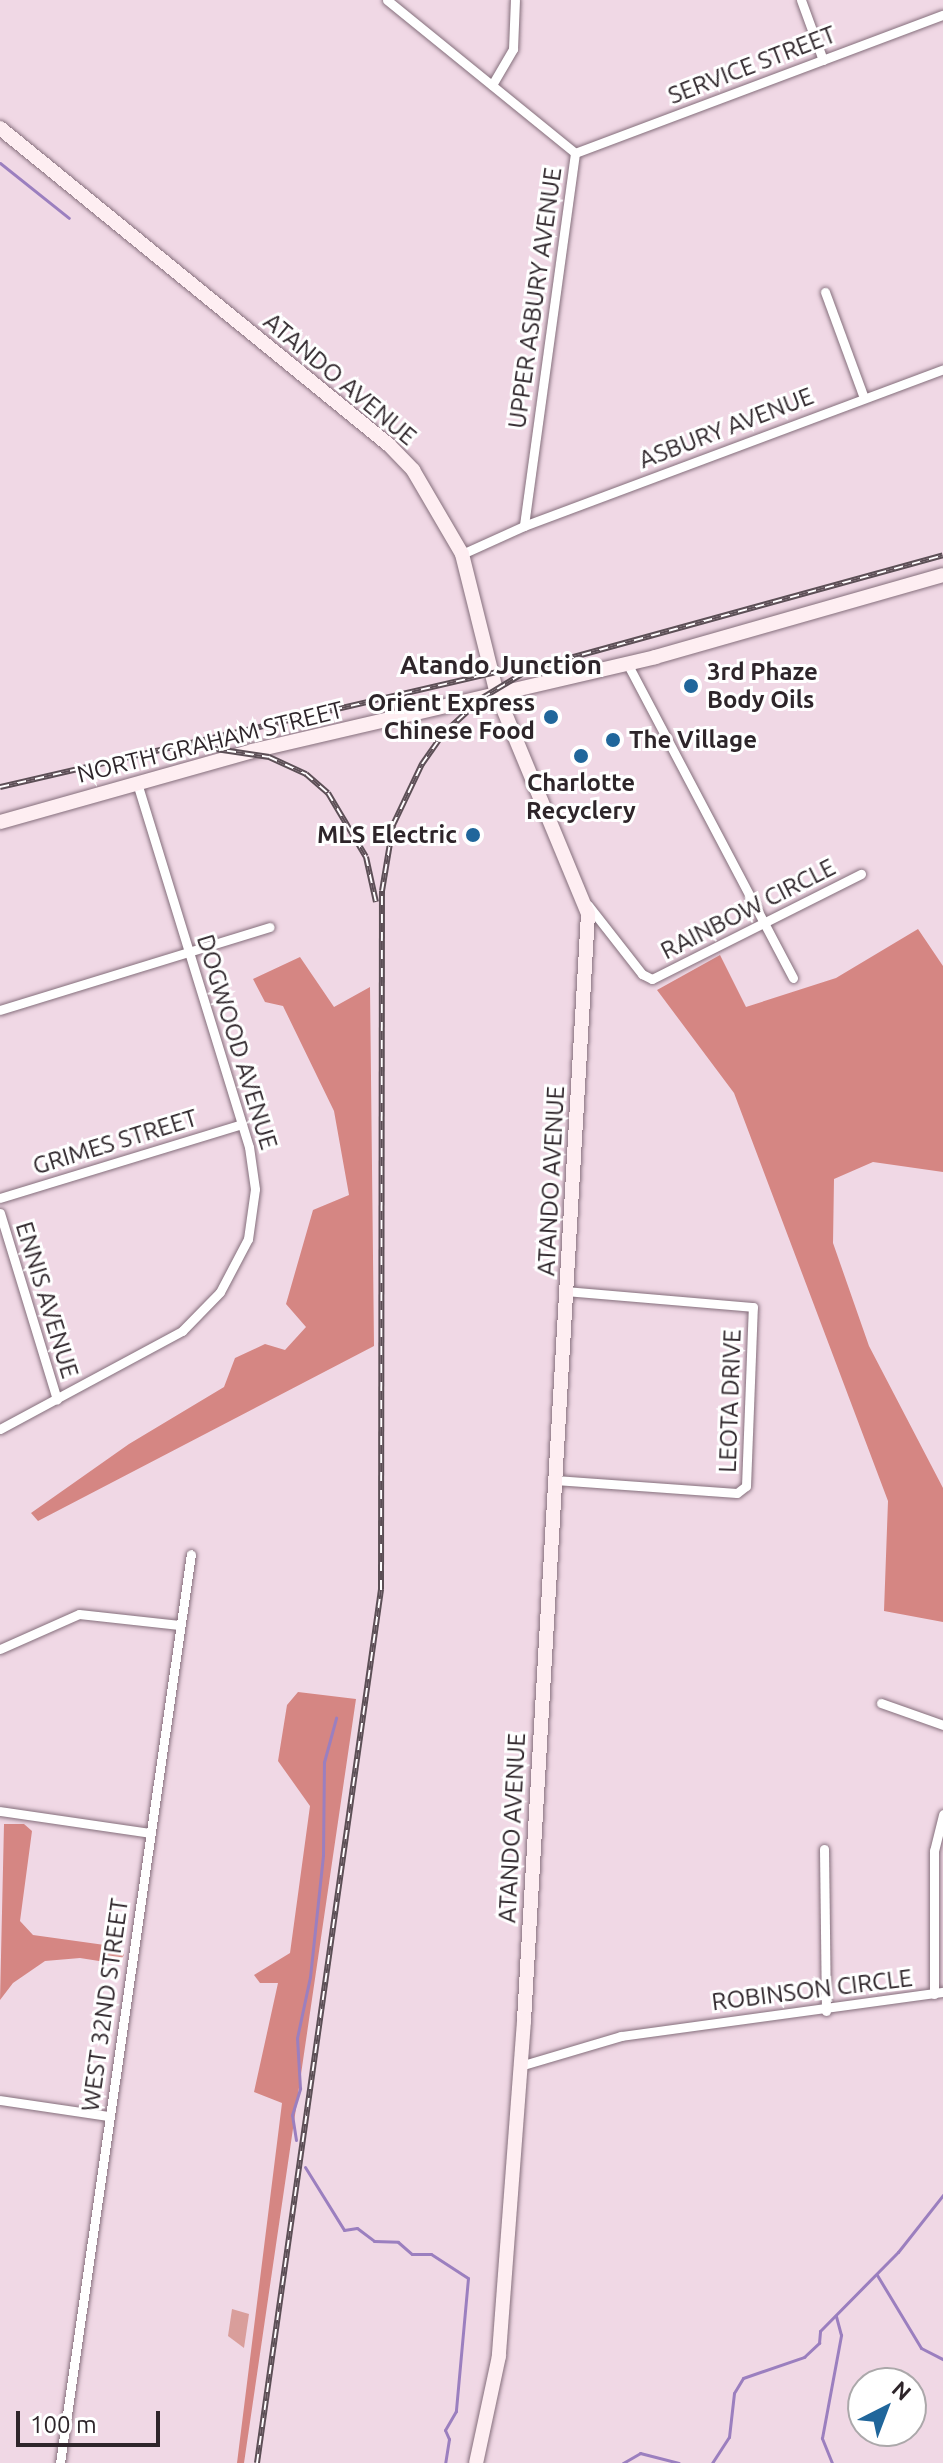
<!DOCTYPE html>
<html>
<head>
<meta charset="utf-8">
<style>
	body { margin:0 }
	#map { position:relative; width:943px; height:2463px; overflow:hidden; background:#f0d8e5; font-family:Ubuntu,sans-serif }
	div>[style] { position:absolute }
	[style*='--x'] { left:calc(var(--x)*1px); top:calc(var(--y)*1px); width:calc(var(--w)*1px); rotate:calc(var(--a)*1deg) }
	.green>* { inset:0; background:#d99e9b }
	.forest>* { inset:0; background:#d58683 }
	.stream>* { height:3px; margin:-1.5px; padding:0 1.5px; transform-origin:1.5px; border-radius:1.5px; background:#9b7fbf }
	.roads { filter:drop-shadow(0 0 2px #856f7c) drop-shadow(0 0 2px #856f7c) }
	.minor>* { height:9px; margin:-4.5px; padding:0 4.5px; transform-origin:4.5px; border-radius:4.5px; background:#fff }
	.secondary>* { height:14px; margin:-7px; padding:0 7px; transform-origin:7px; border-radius:7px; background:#feeef2 }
	.rail>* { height:6px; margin-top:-3px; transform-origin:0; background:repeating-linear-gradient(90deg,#fff 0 9px,#5c4f56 0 18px); box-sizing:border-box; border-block:2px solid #5c4f56 }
	.dots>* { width:22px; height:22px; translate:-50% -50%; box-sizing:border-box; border:4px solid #fff; border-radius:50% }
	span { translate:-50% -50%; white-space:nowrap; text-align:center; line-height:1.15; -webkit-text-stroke:6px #fff; paint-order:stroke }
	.street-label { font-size:24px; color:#2e252a }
	.poi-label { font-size:24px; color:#2e252a; font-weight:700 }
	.left { translate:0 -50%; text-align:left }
	.right { translate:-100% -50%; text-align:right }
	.neighbourhood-label { font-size:26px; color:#2e252a; font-weight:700 }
	.north { position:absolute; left:847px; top:2367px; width:80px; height:80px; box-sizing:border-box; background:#fff; border:2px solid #aba8aa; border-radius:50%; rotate:42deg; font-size:22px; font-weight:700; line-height:32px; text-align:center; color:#2e252a }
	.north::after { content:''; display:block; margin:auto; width:28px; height:36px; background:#20669b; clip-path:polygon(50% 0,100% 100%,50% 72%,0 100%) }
	.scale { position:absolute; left:16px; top:2411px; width:144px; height:36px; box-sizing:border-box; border:4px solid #2e252a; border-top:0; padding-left:10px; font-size:24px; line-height:28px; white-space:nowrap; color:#2e252a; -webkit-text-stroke:6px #fff; paint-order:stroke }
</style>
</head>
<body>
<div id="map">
	<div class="green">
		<i style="clip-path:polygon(232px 2309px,249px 2314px,244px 2348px,228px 2336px)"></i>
	</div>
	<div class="forest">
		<i style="clip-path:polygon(918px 929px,943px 966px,943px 1172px,873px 1162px,834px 1179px,833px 1243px,869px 1346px,943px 1488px,943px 1622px,884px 1611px,888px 1501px,734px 1093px,657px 990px,720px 955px,746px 1007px,836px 978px)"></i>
		<i style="clip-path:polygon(300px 957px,334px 1007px,370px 987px,374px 1346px,38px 1521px,31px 1513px,129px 1444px,224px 1387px,235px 1358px,265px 1344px,285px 1350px,306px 1327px,286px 1304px,313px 1210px,349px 1195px,334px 1111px,283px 1006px,265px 1002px,253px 979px)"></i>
		<i style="clip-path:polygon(298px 1692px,356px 1699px,244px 2463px,237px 2463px,282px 2103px,254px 2092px,278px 1983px,260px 1983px,254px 1975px,290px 1953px,310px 1806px,278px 1761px,287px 1705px)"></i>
		<i style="clip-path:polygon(4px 1824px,24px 1824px,32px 1831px,20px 1921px,33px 1935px,119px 1947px,124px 1955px,118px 1964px,80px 1958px,45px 1961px,13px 1983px,0 2000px)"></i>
	</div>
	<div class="stream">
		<i style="--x:0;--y:163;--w:88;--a:38.6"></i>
		<i style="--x:296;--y:2140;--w:25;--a:-99"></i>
		<i style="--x:292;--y:2115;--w:28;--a:-73"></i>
		<i style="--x:300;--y:2088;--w:50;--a:-93.4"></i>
		<i style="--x:297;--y:2038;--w:62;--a:-78"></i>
		<i style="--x:310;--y:1977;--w:123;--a:-83.9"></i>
		<i style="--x:323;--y:1855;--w:93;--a:-89.4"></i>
		<i style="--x:324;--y:1762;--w:46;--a:-74.7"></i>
		<i style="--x:305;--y:2167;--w:74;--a:58.2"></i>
		<i style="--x:344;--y:2230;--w:13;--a:-9"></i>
		<i style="--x:357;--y:2228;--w:21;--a:37"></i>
		<i style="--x:374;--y:2241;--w:24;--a:2"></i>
		<i style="--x:398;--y:2242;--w:18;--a:41"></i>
		<i style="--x:412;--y:2254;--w:19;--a:0"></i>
		<i style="--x:431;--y:2254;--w:44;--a:33"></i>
		<i style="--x:468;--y:2278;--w:134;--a:95.2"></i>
		<i style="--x:456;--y:2411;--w:22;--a:120"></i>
		<i style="--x:445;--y:2430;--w:10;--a:66"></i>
		<i style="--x:449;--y:2439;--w:24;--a:99"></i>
		<i style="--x:877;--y:2275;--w:85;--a:58.9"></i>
		<i style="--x:921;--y:2348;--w:25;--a:27"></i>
		<i style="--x:623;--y:2463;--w:20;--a:-30"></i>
		<i style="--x:640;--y:2453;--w:40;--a:14.4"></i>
		<i style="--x:712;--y:2463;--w:31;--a:-57"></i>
		<i style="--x:729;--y:2437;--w:44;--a:-83.5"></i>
		<i style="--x:734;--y:2393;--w:17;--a:-59"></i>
		<i style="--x:743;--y:2378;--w:65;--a:-19"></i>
		<i style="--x:804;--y:2357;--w:21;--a:-43"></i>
		<i style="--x:819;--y:2343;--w:12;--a:-85"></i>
		<i style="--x:820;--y:2331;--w:111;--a:-45.4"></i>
		<i style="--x:898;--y:2252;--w:73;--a:-51.7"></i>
		<i style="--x:832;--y:2463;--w:27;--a:-112"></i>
		<i style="--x:822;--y:2438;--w:105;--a:-79.5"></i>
		<i style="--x:841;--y:2335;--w:20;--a:-105"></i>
	</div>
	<div class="roads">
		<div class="minor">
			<i style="--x:387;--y:0;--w:242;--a:39.1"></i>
			<i style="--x:575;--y:153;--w:376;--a:97.8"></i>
			<i style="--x:524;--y:526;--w:68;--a:155.7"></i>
			<i style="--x:801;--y:0;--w:64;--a:69.9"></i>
			<i style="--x:492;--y:85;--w:42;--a:-59.7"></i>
			<i style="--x:513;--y:49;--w:49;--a:-87.7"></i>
			<i style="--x:575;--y:153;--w:393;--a:-20.6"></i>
			<i style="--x:825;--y:292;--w:113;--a:69.8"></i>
			<i style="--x:524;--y:526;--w:447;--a:-20.5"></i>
			<i style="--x:627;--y:663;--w:356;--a:62.2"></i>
			<i style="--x:588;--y:905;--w:88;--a:52"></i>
			<i style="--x:642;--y:974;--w:11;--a:27"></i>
			<i style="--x:652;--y:979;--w:234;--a:-26.7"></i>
			<i style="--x:0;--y:1010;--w:282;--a:-17.1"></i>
			<i style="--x:0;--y:1198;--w:253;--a:-17"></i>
			<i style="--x:0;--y:1213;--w:195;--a:73"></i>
			<i style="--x:0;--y:1429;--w:207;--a:-28.3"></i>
			<i style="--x:182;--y:1331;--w:54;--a:-45.7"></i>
			<i style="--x:220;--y:1292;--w:60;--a:-62.2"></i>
			<i style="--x:248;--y:1239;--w:50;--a:-82"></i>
			<i style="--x:255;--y:1189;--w:42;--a:-98.1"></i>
			<i style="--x:249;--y:1147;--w:382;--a:-107.1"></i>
			<i style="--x:555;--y:1480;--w:182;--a:4.1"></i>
			<i style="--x:737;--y:1493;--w:11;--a:-38"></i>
			<i style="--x:746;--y:1486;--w:179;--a:-87.8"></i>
			<i style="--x:753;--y:1307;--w:187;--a:-175.1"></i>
			<i style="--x:0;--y:1649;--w:86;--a:-23.9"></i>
			<i style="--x:79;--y:1614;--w:101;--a:6.3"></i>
			<i style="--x:881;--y:1703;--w:66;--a:19.5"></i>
			<i style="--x:0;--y:1811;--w:152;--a:8.3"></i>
			<i style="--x:824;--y:1849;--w:162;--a:89.3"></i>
			<i style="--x:934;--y:1994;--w:143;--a:-90"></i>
			<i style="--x:934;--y:1851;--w:38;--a:-76"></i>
			<i style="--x:520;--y:2066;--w:105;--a:-16.5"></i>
			<i style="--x:621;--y:2036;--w:325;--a:-7.8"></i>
			<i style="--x:0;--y:2100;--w:110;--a:8.4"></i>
			<i style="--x:60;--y:2463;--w:918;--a:-81.8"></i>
		</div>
		<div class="secondary">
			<i style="--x:0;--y:128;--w:502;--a:39.18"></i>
			<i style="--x:389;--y:445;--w:35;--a:46"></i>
			<i style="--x:413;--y:470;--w:97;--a:59.7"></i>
			<i style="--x:462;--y:554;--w:144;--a:76"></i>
			<i style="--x:497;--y:694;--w:238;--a:67.5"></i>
			<i style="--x:588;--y:914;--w:1109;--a:93.31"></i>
			<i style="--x:524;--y:2021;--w:336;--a:94.3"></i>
			<i style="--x:499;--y:2356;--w:109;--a:102.1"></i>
			<i style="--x:0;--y:822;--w:262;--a:-15.7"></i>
			<i style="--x:252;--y:751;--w:414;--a:-13.1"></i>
			<i style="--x:655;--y:657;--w:299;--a:-15.9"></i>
		</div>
	</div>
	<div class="rail">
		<i style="--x:209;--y:748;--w:61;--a:8.5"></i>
		<i style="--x:269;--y:757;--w:41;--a:24.7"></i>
		<i style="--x:306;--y:774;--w:29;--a:41"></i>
		<i style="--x:328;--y:793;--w:74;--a:59.3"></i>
		<i style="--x:366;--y:857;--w:46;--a:77.5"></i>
		<i style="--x:0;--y:787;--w:541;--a:-13.03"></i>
		<i style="--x:257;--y:2463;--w:883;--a:-81.92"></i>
		<i style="--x:381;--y:1589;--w:698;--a:-89.92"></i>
		<i style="--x:382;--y:891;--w:67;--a:-80.5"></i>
		<i style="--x:393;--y:825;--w:68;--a:-64.6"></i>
		<i style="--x:422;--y:764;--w:38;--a:-55"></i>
		<i style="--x:444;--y:733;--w:52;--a:-42.6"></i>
		<i style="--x:482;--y:698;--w:56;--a:-31.1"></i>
		<i style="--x:530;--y:669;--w:428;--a:-15.4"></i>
	</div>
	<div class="dots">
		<i style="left:691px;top:686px;background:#20669b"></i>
		<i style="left:551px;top:717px;background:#20669b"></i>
		<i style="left:613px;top:740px;background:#20669b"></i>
		<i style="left:581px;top:756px;background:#20669b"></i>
		<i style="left:473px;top:835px;background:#20669b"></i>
	</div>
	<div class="street-label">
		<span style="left:752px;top:65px;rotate:-21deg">SERVICE STREET</span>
		<span style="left:535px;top:298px;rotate:-82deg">UPPER ASBURY AVENUE</span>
		<span style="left:340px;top:379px;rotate:40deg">ATANDO AVENUE</span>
		<span style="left:726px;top:428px;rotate:-21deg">ASBURY AVENUE</span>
		<span style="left:210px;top:742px;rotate:-14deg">NORTH GRAHAM STREET</span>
		<span style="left:748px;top:909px;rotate:-27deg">RAINBOW CIRCLE</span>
		<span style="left:237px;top:1042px;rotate:73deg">DOGWOOD AVENUE</span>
		<span style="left:115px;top:1142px;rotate:-17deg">GRIMES STREET</span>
		<span style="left:551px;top:1181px;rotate:-87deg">ATANDO AVENUE</span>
		<span style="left:47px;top:1300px;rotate:73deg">ENNIS AVENUE</span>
		<span style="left:730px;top:1401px;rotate:-88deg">LEOTA DRIVE</span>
		<span style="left:512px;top:1828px;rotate:-87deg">ATANDO AVENUE</span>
		<span style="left:812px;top:1990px;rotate:-7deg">ROBINSON CIRCLE</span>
		<span style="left:105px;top:2005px;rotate:-82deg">WEST 32ND STREET</span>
	</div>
	<div class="poi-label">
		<span class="left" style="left:707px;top:686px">3rd Phaze<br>Body Oils</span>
		<span class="right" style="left:535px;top:717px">Orient Express<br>Chinese Food</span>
		<span class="left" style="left:629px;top:740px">The Village</span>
		<span style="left:581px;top:797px">Charlotte<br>Recyclery</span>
		<span class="right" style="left:457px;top:835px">MLS Electric</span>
	</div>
	<div class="neighbourhood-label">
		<span style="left:501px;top:665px">Atando Junction</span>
	</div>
	<div class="north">N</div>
	<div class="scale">100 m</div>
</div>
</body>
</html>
